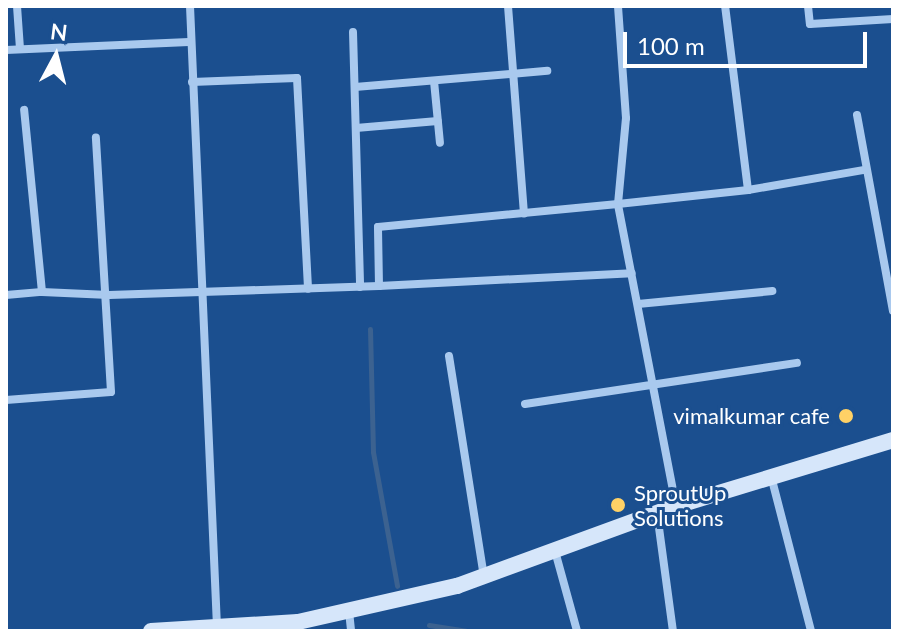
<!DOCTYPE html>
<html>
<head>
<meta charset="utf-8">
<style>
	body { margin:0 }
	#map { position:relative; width:899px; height:637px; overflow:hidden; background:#1b4f8f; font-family:Lato,sans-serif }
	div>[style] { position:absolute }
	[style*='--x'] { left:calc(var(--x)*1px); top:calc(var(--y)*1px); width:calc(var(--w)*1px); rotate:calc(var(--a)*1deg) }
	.stream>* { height:5px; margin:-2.5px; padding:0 2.5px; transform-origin:2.5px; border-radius:2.5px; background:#3c6290 }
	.street>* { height:8px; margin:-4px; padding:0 4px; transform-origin:4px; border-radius:4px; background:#a9c9ee }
	.secondary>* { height:16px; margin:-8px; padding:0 8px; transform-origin:8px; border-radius:8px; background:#d6e6fa }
	.dots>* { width:22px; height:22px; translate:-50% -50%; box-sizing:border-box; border:4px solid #1b4f8f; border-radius:50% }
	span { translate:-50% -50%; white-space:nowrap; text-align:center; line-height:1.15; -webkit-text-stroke:6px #1b4f8f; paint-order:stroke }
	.poi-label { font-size:22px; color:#fff }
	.right { translate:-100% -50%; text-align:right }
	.left { translate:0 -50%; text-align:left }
	.frame { position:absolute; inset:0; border:8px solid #fff; pointer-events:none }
	.north { position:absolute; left:16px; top:16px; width:80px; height:80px; -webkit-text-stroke:6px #1b4f8f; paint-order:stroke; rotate:7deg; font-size:22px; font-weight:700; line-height:32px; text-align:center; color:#fff }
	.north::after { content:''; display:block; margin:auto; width:28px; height:36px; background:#fff; clip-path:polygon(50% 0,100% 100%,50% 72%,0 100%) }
	.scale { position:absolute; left:623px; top:32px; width:244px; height:36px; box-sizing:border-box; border:4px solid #fff; border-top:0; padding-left:10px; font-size:24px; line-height:28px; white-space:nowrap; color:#fff; -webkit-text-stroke:6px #1b4f8f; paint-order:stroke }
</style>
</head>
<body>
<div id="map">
	<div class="stream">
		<i style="--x:370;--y:329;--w:123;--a:88.6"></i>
		<i style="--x:373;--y:452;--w:136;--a:79.8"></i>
		<i style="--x:429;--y:625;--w:37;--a:9"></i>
	</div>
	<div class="street">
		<i style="--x:17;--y:6;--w:43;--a:86"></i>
		<i style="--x:190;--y:6;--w:623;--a:87.51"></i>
		<i style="--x:508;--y:6;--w:208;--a:85.6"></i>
		<i style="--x:808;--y:6;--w:18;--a:84"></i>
		<i style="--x:810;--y:24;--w:83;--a:-3.4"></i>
		<i style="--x:353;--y:32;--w:255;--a:88.4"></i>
		<i style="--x:6;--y:50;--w:183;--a:-2.5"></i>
		<i style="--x:434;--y:81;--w:62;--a:84.5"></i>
		<i style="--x:192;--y:82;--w:105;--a:-2.2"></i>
		<i style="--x:297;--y:78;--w:211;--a:87"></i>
		<i style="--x:355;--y:87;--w:193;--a:-4.8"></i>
		<i style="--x:857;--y:115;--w:199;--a:79.6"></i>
		<i style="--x:356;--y:128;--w:82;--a:-4.9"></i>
		<i style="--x:748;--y:190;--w:118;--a:-9.8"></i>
		<i style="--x:379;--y:286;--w:253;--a:-2.9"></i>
		<i style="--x:42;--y:292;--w:67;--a:2.6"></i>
		<i style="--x:109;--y:295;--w:270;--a:-1.9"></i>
		<i style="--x:379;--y:286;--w:59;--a:-91"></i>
		<i style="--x:378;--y:227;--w:241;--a:-5.5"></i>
		<i style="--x:618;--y:204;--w:86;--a:-84.7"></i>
		<i style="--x:626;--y:118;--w:112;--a:-94.1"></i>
		<i style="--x:6;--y:295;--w:36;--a:-5"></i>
		<i style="--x:42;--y:292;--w:183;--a:-95.6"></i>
		<i style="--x:638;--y:304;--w:135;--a:-5.5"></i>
		<i style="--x:449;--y:356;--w:223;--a:81"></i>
		<i style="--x:6;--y:400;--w:105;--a:-4.4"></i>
		<i style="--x:111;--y:392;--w:255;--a:-93.4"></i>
		<i style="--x:525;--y:404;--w:275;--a:-8.6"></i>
		<i style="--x:771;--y:476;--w:160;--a:75.5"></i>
		<i style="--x:676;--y:506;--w:308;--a:-100.9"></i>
		<i style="--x:618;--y:204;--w:131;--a:-6.1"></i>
		<i style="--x:748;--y:190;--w:185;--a:-97.1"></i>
		<i style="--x:657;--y:513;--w:119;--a:82.3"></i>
		<i style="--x:555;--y:551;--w:83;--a:74.6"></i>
		<i style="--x:349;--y:611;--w:20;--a:84"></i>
	</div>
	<div class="secondary">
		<i style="--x:151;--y:631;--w:147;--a:-3.5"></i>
		<i style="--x:298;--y:622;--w:163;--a:-12.8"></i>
		<i style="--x:457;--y:586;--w:233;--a:-20.1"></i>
		<i style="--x:676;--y:506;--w:227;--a:-16.9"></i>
	</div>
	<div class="dots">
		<i style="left:846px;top:416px;background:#ffd166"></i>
		<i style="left:618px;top:505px;background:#ffd166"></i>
	</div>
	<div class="poi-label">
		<span class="right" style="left:830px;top:416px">vimalkumar cafe</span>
		<span class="left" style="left:634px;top:505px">SproutUp<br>Solutions</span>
	</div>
	<div class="frame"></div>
	<div class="north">N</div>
	<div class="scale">100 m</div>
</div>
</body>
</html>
